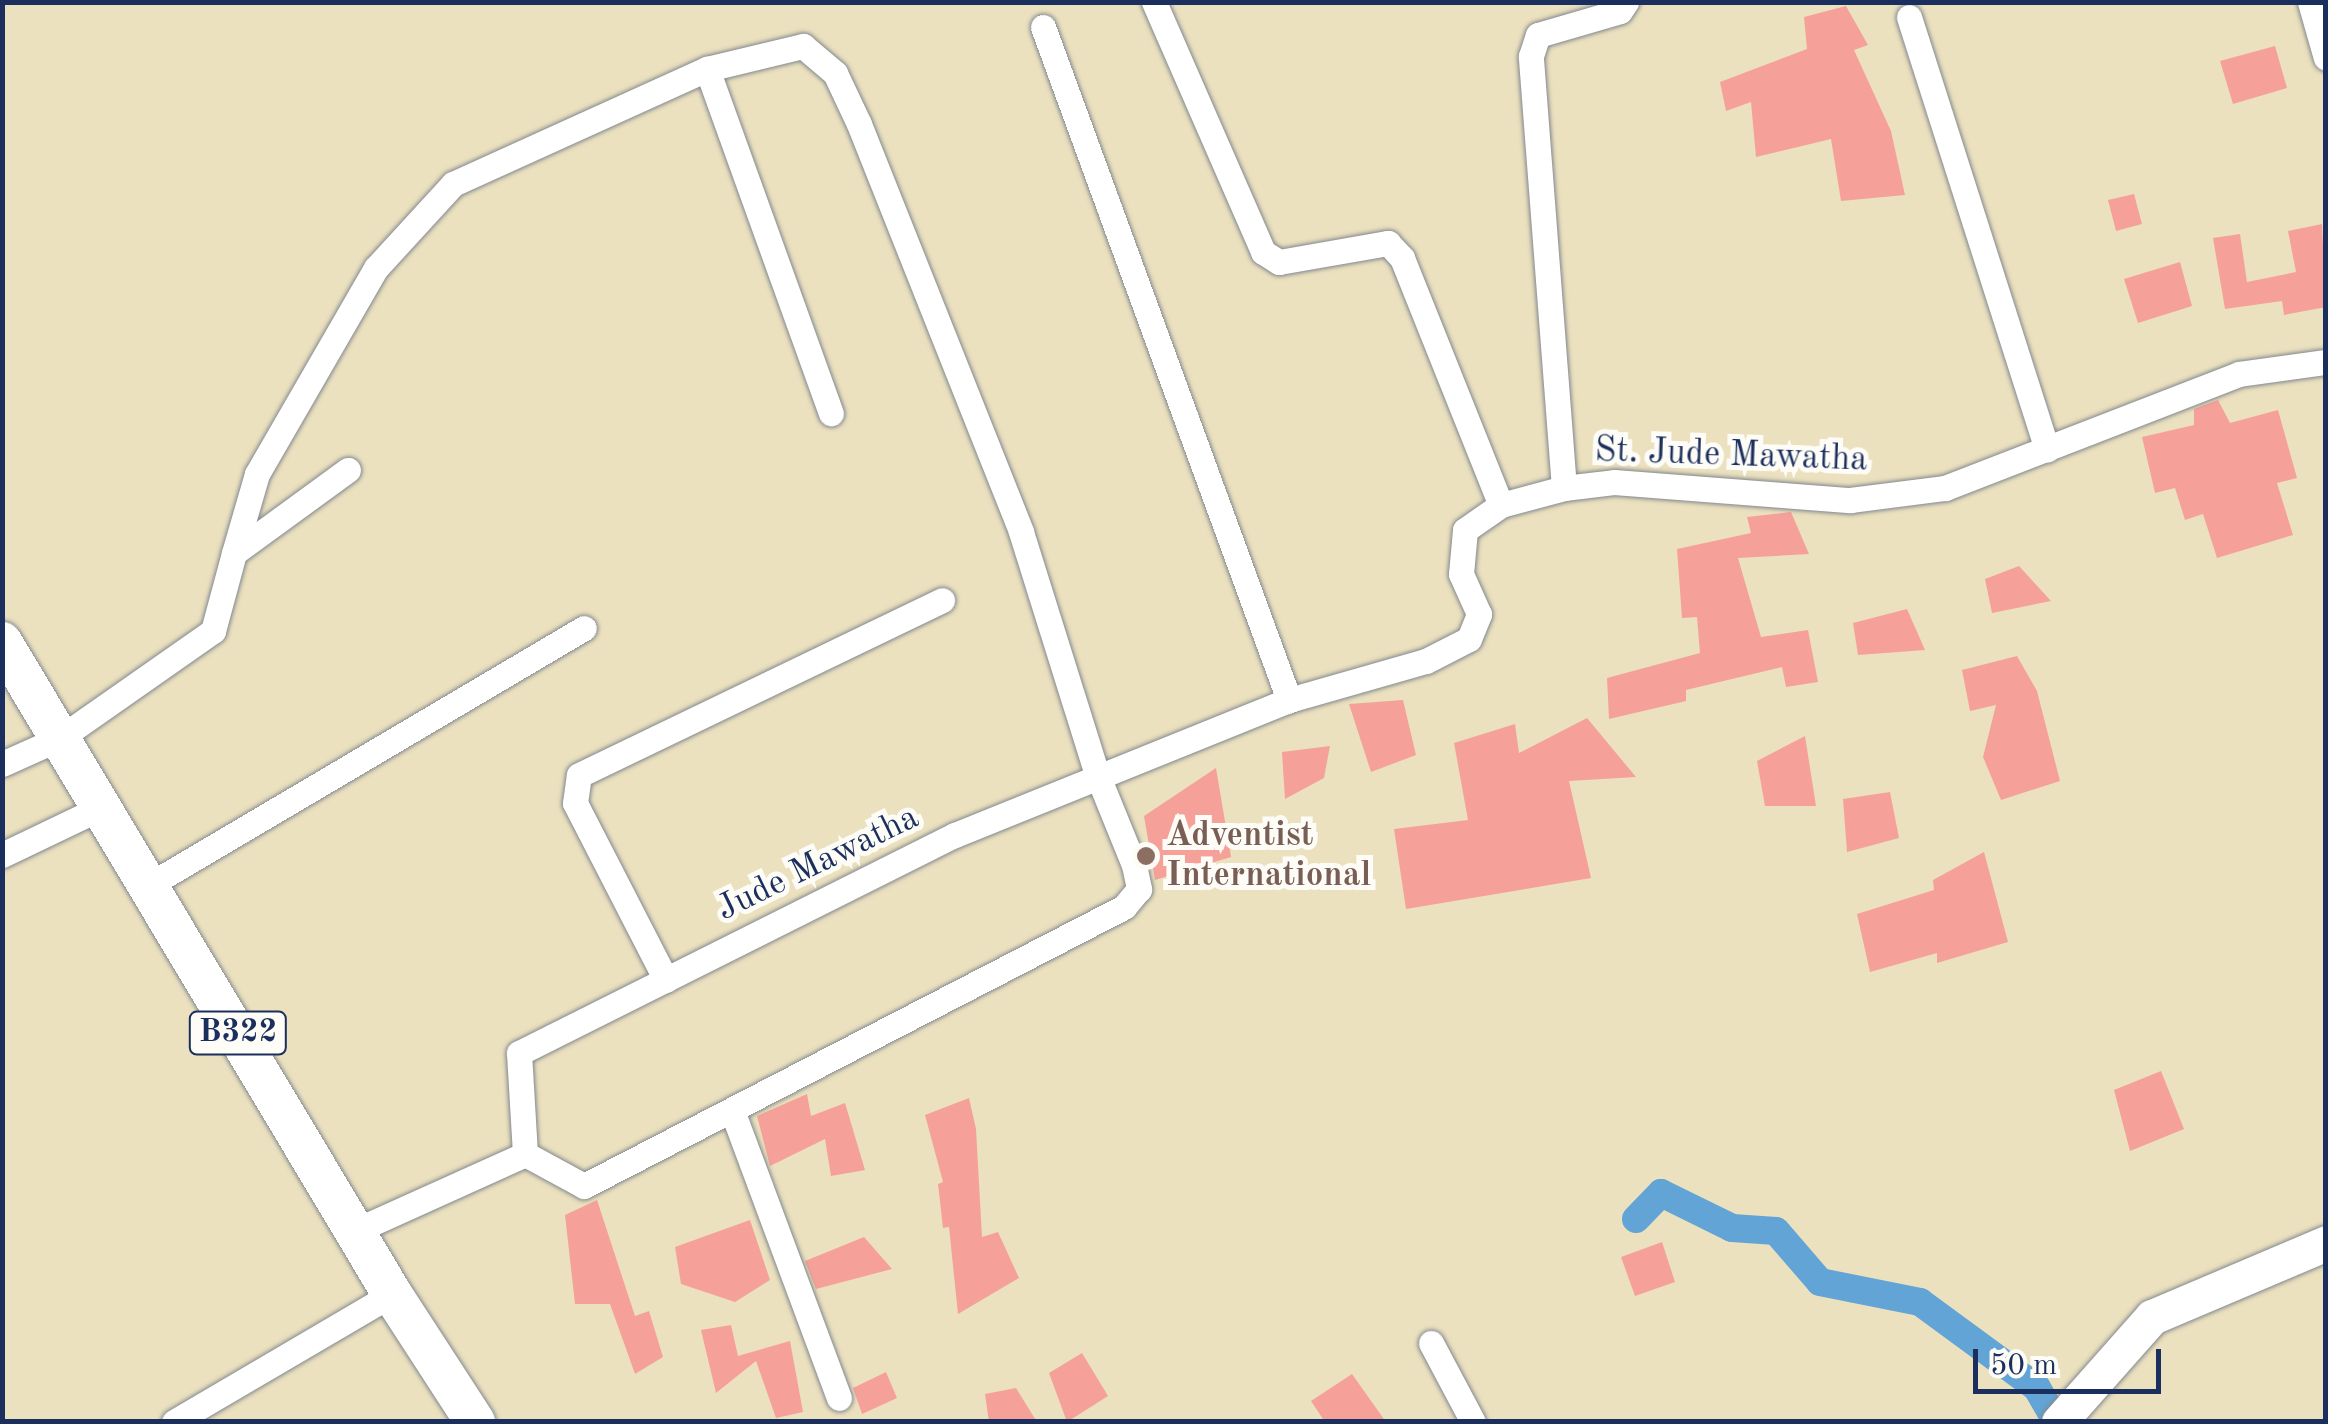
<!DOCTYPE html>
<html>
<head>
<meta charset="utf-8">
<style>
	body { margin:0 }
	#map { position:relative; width:2328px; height:1424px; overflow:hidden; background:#ebe1bf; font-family:"Old Standard TT",serif }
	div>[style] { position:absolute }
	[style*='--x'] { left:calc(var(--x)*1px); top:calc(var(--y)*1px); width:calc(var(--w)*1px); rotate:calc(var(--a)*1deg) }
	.canal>* { height:28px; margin:-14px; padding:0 14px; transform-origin:14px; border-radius:14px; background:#61a4d5 }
	.building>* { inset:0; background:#f5a19a }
	.roads { filter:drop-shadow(0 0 2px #83888e) drop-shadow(0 0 2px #83888e) }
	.street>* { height:25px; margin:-12.5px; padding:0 12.5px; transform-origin:12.5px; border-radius:12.5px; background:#fff }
	.secondary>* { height:35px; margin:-17.5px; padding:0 17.5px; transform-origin:17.5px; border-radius:17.5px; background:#fff }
	.primary>* { height:40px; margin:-20px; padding:0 20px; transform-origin:20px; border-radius:20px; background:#fff }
	.dots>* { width:28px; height:28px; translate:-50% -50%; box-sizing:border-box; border:5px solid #fdfcf7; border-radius:50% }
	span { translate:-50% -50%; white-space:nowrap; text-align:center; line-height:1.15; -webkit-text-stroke:10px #fdfcf7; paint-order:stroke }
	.shield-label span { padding:2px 8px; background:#fdfcf7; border:2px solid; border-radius:8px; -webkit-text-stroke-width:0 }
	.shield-label { font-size:32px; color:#1b2f5e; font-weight:700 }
	.street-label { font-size:35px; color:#1b2f5e }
	.education-label { font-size:35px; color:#785e54; font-weight:700 }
	.left { translate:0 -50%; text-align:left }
	.frame { position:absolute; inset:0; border:5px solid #1b2f5e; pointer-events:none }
	.scale { position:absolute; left:1973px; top:1349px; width:188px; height:45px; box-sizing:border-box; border:5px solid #1b2f5e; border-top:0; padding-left:12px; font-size:30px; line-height:35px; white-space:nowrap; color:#1b2f5e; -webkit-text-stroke:8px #fdfcf7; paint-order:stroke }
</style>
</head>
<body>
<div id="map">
	<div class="canal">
		<i style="--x:1636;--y:1219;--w:36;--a:-46"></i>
		<i style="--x:1661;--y:1193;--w:79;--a:26.2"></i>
		<i style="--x:1732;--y:1228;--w:44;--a:3.9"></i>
		<i style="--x:1776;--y:1231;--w:67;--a:49.2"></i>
		<i style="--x:1820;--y:1282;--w:102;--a:11.3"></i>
		<i style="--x:1920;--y:1302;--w:145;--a:36.3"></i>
		<i style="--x:2037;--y:1388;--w:39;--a:60"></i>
	</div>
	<div class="building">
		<i style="clip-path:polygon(1846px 6px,1868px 45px,1854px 50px,1891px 131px,1905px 195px,1841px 201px,1831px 139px,1756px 157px,1751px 102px,1726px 111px,1720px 82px,1807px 49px,1804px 17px)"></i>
		<i style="clip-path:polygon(2275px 46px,2287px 88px,2233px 104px,2220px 61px)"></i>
		<i style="clip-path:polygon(2134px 194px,2142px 224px,2116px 231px,2108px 200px)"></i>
		<i style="clip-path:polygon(2322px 224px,2326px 307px,2284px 315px,2282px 301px,2225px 309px,2213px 238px,2240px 234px,2247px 282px,2296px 272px,2288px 231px)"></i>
		<i style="clip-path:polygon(2180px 262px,2192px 306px,2138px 323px,2124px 279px)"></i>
		<i style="clip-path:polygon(2218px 400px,2230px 423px,2278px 410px,2297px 478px,2277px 483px,2293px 535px,2217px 558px,2203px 514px,2185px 520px,2175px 488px,2155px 493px,2142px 437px,2194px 425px,2194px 409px)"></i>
		<i style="clip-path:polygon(1791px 512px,1809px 554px,1738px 558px,1761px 637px,1808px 630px,1818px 682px,1786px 687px,1782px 667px,1686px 690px,1686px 701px,1609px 719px,1607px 678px,1700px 653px,1697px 617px,1682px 618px,1677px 549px,1751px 533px,1747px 517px)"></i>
		<i style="clip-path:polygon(2019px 566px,2051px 601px,1992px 613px,1985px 579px)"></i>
		<i style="clip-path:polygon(1907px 609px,1925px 650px,1858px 655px,1853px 623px)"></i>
		<i style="clip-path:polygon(2017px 656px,2037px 691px,2060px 781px,2001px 800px,1983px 757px,1996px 705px,1970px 711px,1962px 670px)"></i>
		<i style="clip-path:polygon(1403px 700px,1416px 755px,1371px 772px,1349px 704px)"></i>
		<i style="clip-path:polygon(1587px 718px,1636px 777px,1569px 781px,1591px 878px,1406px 909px,1394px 829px,1468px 820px,1454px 743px,1515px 724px,1519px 753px)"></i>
		<i style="clip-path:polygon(1805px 736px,1816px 806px,1765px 806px,1757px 761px)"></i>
		<i style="clip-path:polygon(1330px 746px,1324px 778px,1285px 799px,1282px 752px)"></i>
		<i style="clip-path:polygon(1216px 768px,1231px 857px,1155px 880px,1144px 816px)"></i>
		<i style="clip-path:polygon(1890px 792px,1899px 838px,1847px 852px,1843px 799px)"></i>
		<i style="clip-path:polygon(1984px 852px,2008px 942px,1937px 963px,1937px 953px,1870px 972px,1857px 914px,1934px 890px,1933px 880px)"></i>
		<i style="clip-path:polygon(2161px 1071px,2184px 1129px,2130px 1151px,2114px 1090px)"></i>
		<i style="clip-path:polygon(807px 1094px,811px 1116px,845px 1103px,865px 1170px,831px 1176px,825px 1139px,770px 1166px,757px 1116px)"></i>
		<i style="clip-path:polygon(969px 1098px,976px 1129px,982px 1237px,998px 1232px,1019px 1278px,958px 1314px,949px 1227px,943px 1228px,938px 1184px,943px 1182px,925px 1115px)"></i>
		<i style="clip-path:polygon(597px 1200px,635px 1316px,649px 1311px,663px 1357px,635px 1374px,610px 1304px,575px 1304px,565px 1215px)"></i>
		<i style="clip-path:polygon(750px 1220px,770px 1280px,735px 1302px,681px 1284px,675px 1247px)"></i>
		<i style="clip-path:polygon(864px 1237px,892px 1269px,816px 1289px,805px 1261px)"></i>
		<i style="clip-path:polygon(1662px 1242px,1675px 1282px,1635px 1296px,1621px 1257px)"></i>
		<i style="clip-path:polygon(731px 1325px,738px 1356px,790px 1341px,803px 1412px,776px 1418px,756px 1361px,716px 1393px,701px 1330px)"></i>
		<i style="clip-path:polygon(1082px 1353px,1108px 1396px,1067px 1422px,1049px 1373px)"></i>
		<i style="clip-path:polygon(886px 1372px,897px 1398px,862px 1414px,853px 1388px)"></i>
		<i style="clip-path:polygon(1352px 1374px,1386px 1422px,1325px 1422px,1311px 1401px)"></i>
		<i style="clip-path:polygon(1016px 1388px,1037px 1422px,989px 1422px,985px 1394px)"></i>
	</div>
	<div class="roads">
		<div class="street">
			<i style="--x:1154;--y:2;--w:273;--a:66.4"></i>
			<i style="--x:1263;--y:252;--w:19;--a:32"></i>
			<i style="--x:1279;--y:262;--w:111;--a:-9.9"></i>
			<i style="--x:1388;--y:243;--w:21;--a:47"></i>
			<i style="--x:1402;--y:258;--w:266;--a:68.2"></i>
			<i style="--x:2310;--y:2;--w:58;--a:74.1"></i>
			<i style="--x:1909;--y:17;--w:454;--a:72.3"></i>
			<i style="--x:1043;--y:27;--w:717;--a:69.92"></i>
			<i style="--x:707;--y:69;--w:366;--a:70.2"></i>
			<i style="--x:1564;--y:488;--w:433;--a:-94.4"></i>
			<i style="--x:1531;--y:56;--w:22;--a:-72"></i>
			<i style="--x:1538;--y:35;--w:85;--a:-16.3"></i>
			<i style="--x:1620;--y:11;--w:11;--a:-56"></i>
			<i style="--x:234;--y:553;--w:82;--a:-73.8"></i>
			<i style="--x:257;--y:474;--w:238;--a:-60"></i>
			<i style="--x:376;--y:268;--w:114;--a:-47.5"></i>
			<i style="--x:453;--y:184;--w:279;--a:-24.4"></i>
			<i style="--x:707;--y:69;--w:99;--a:-13.5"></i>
			<i style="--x:803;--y:46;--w:42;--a:40.2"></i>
			<i style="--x:835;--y:73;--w:56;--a:64.8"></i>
			<i style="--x:859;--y:124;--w:439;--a:68.3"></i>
			<i style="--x:1021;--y:532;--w:254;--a:72.6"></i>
			<i style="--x:1097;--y:774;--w:98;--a:67.9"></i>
			<i style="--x:1134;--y:865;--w:25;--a:78"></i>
			<i style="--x:1139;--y:889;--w:23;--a:130"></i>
			<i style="--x:1124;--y:907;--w:608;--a:152.68"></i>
			<i style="--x:584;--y:1186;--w:67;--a:-151.5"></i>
			<i style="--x:2;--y:764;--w:64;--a:-24.1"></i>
			<i style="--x:60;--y:738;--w:187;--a:-35"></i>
			<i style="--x:213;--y:631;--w:81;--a:-74.9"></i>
			<i style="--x:234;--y:553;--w:141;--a:-36.1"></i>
			<i style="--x:2;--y:855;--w:111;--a:-25.6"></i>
			<i style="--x:149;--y:885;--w:505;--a:-30.57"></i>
			<i style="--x:666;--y:980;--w:199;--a:-117.2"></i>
			<i style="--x:575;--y:803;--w:28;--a:-82"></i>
			<i style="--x:579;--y:775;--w:403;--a:-25.7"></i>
			<i style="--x:733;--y:1113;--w:304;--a:69.6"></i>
			<i style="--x:357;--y:1230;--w:184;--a:-24.3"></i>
			<i style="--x:525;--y:1154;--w:101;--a:-93.4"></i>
			<i style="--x:519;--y:1053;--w:487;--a:-26.6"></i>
			<i style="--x:955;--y:835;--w:360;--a:-22"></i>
			<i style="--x:1289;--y:700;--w:142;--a:-15.9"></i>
			<i style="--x:1426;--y:661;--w:48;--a:-27.1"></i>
			<i style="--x:1469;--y:639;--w:27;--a:-68"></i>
			<i style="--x:1479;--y:614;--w:44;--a:-114.2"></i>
			<i style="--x:1461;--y:574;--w:44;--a:-84.8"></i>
			<i style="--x:1465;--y:530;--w:44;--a:-34.8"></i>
			<i style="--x:1501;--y:505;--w:65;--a:-15.1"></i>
			<i style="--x:1564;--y:488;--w:50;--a:-6.8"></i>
			<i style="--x:1614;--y:482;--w:237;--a:4.4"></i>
			<i style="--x:1850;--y:500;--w:96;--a:-7.2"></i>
			<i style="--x:1945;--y:488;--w:315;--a:-21.2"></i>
			<i style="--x:2239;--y:374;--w:88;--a:-7.9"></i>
			<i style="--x:1431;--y:1343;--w:89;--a:62"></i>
			<i style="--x:174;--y:1422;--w:253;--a:-30.4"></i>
		</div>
		<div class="secondary">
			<i style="--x:2059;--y:1422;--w:140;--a:-48.5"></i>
			<i style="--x:2152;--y:1317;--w:189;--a:-23"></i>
		</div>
		<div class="primary">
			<i style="--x:2;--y:642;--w:760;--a:59.11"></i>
			<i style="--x:392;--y:1294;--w:153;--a:57"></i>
		</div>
	</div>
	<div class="dots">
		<i style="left:1146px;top:856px;background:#8d6e63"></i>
	</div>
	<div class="shield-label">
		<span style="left:238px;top:1033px">B322</span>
	</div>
	<div class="street-label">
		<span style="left:1731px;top:456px;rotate:2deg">St. Jude Mawatha</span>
		<span style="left:818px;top:864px;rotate:-26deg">Jude Mawatha</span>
	</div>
	<div class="education-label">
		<span class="left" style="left:1166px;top:856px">Adventist<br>International</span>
	</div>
	<div class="frame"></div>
	<div class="scale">50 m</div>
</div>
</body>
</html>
